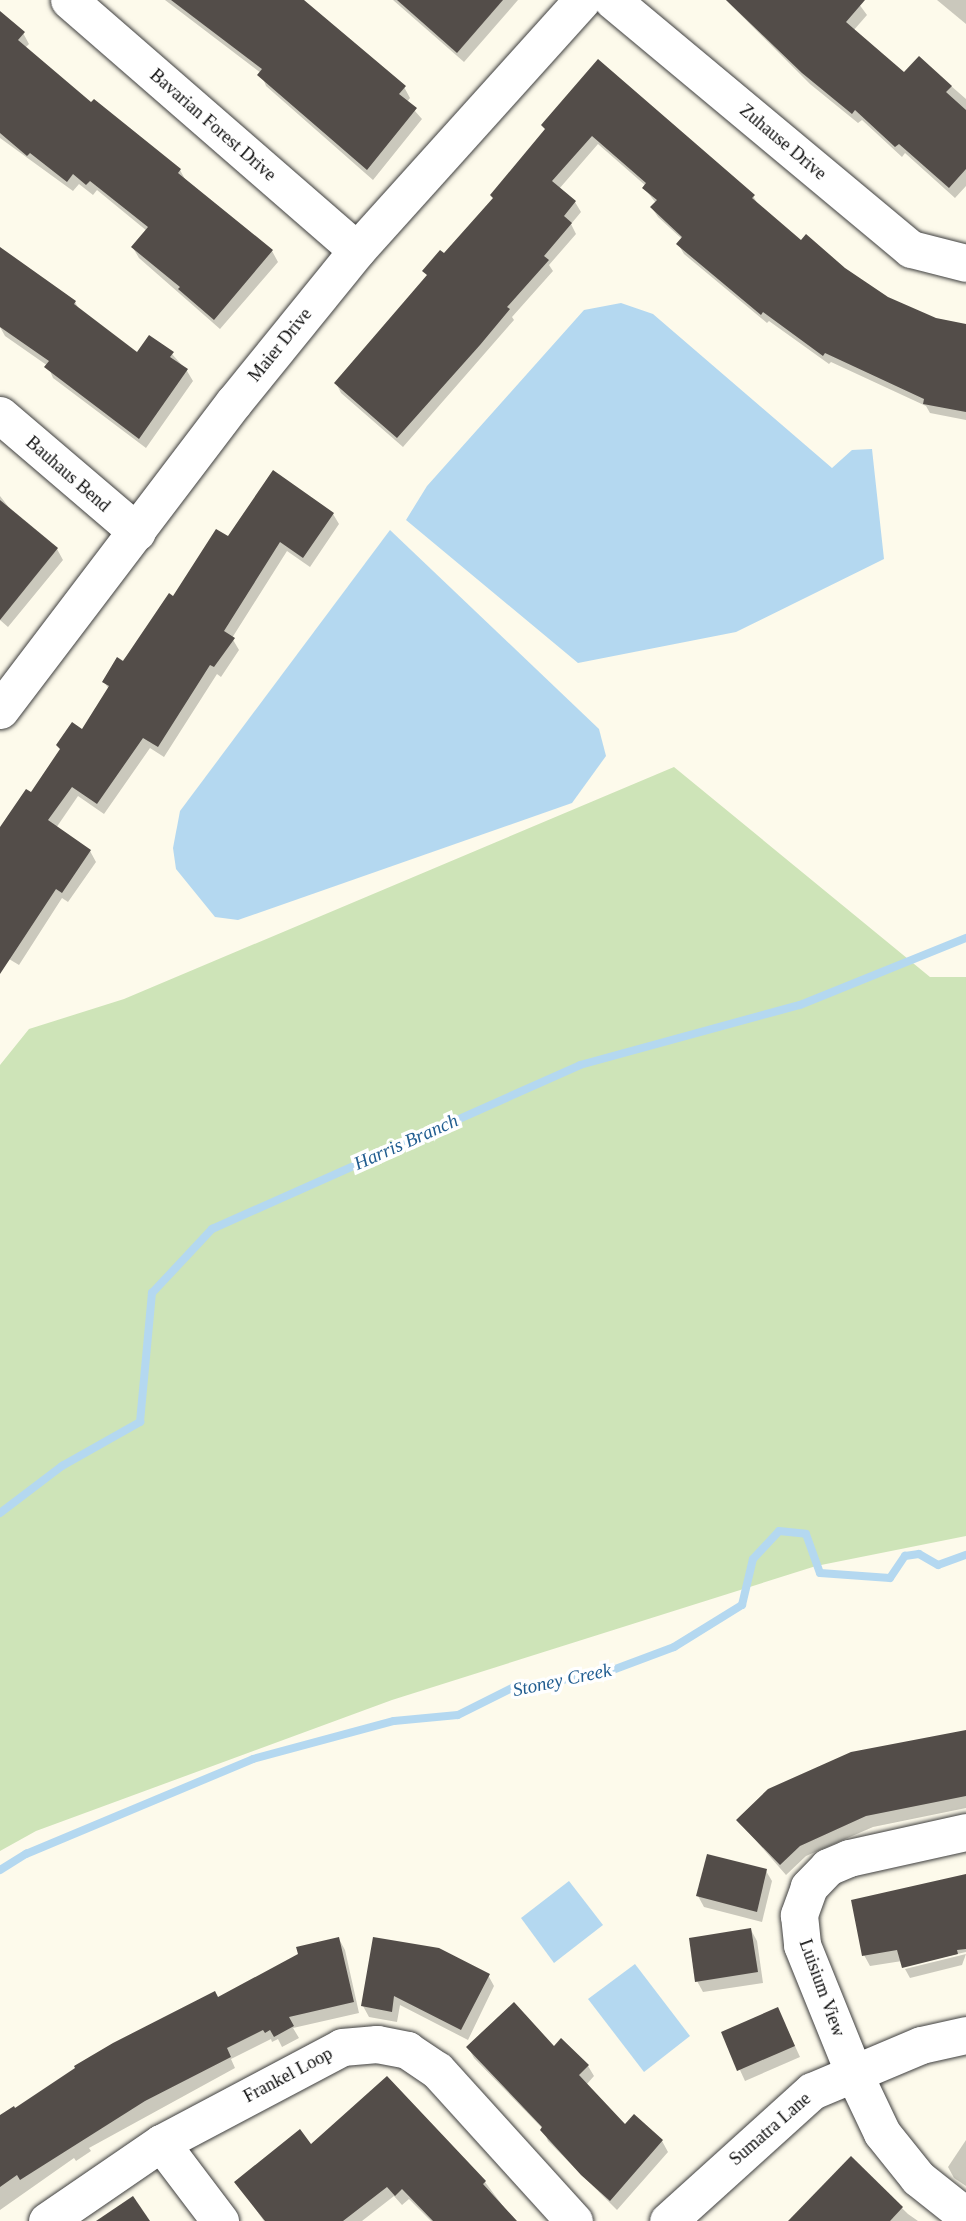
<!DOCTYPE html>
<html>
<head>
<meta charset="utf-8">
<style>
	body { margin:0 }
	#map { position:relative; width:966px; height:2221px; overflow:hidden; background:#fdfaeb; font-family:Georgia,serif }
	div>[style] { position:absolute }
	[style*='--x'] { left:calc(var(--x)*1px); top:calc(var(--y)*1px); width:calc(var(--w)*1px); rotate:calc(var(--a)*1deg) }
	.green>* { inset:0; background:#cee4b8 }
	.water>* { inset:0; background:#b4d8f0 }
	.shadow>* { inset:0; background:#0003 }
	.stream>* { height:8px; margin:-4px; padding:0 4px; transform-origin:4px; border-radius:4px; background:#b4d8f0 }
	.building>* { inset:0; background:#534d49 }
	.roads { filter:drop-shadow(0 0 2px #3e3e3e) drop-shadow(0 0 2px #3e3e3e) }
	.minor>* { height:37px; margin:-18.5px; padding:0 18.5px; transform-origin:18.5px; border-radius:18.5px; background:#fff }
	span { translate:-50% -50%; white-space:nowrap; text-align:center; line-height:1.15; -webkit-text-stroke:7px #fff; paint-order:stroke }
	.street-label { font-size:18px; color:#0b0b0b }
	.water-label { font-size:19px; color:#215d90; font-style:italic }
</style>
</head>
<body>
<div id="map">
	<div class="green">
		<i style="clip-path:polygon(674px 767px,930px 977px,966px 977px,966px 1536px,816px 1566px,392px 1700px,36px 1831px,0 1851px,0 1065px,29px 1029px,124px 999px)"></i>
	</div>
	<div class="water">
		<i style="clip-path:polygon(621px 303px,653px 314px,832px 468px,852px 450px,872px 449px,884px 559px,736px 632px,578px 663px,406px 520px,427px 486px,584px 310px)"></i>
		<i style="clip-path:polygon(390px 530px,599px 729px,606px 756px,572px 803px,238px 920px,215px 917px,176px 869px,173px 848px,180px 811px)"></i>
		<i style="clip-path:polygon(569px 1881px,603px 1925px,554px 1963px,521px 1918px)"></i>
		<i style="clip-path:polygon(635px 1964px,690px 2036px,644px 2072px,588px 1999px)"></i>
	</div>
	<div class="shadow">
		<i style="clip-path:polygon(165px 0,301px 0,404px 87px,410px 98px,407px 102px,422px 119px,373px 180px,266px 86px,261px 73px)"></i>
		<i style="clip-path:polygon(393px 0,518px 0,464px 62px)"></i>
		<i style="clip-path:polygon(726px 0,856px 0,867px 15px,853px 31px,904px 75px,919px 58px,966px 99px,966px 186px,955px 198px,905px 153px,902px 157px,862px 120px,858px 123px,810px 84px)"></i>
		<i style="clip-path:polygon(937px 0,966px 0,966px 24px)"></i>
		<i style="clip-path:polygon(0 15px,23px 33px,29px 44px,25px 48px,92px 105px,180px 170px,186px 181px,272px 251px,278px 262px,220px 329px,139px 258px,133px 248px,147px 231px,97px 190px,93px 195px,79px 184px,73px 191px,0 138px)"></i>
		<i style="clip-path:polygon(598px 61px,753px 196px,759px 206px,801px 243px,887px 299px,935px 320px,966px 326px,966px 420px,930px 413px,926px 406px,831px 362px,829px 364px,769px 321px,767px 323px,684px 254px,678px 244px,682px 239px,658px 217px,652px 208px,656px 203px,644px 188px,646px 186px,598px 144px,559px 189px,575px 202px,581px 212px,571px 224px,576px 234px,549px 265px,553px 271px,512px 317px,514px 320px,403px 447px,341px 393px,336px 383px,428px 277px,425px 271px,444px 256px,494px 199px)"></i>
		<i style="clip-path:polygon(0 249px,75px 302px,80px 311px,137px 355px,172px 354px,187px 371px,193px 381px,146px 448px,53px 378px,48px 366px,5px 336px,0 327px)"></i>
		<i style="clip-path:polygon(0 496px,14px 514px,57px 549px,63px 560px,8px 627px,0 620px)"></i>
		<i style="clip-path:polygon(333px 514px,339px 524px,310px 567px,287px 551px,232px 638px,239px 650px,221px 677px,217px 674px,164px 757px,150px 748px,104px 814px,78px 796px,56px 828px,90px 851px,96px 862px,68px 902px,62px 898px,19px 965px,9px 959px,0 972px,0 830px,31px 795px,61px 751px,58px 745px,83px 732px,109px 689px,104px 682px,229px 539px)"></i>
		<i style="clip-path:polygon(966px 1731px,966px 1808px,873px 1827px,806px 1856px,786px 1875px,738px 1820px)"></i>
		<i style="clip-path:polygon(766px 1871px,772px 1881px,762px 1922px,704px 1907px,698px 1896px)"></i>
		<i style="clip-path:polygon(966px 1875px,966px 1952px,904px 1966px,902px 1961px,870px 1966px,864px 1955px,853px 1901px)"></i>
		<i style="clip-path:polygon(751px 1930px,757px 1941px,763px 1983px,703px 1992px,697px 1981px)"></i>
		<i style="clip-path:polygon(339px 1939px,345px 1950px,359px 2013px,293px 2028px,299px 2038px,282px 2047px,278px 2039px,272px 2042px,271px 2039px,231px 2059px,235px 2068px,89px 2148px,91px 2151px,76px 2161px,74px 2158px,0 2210px,0 2117px,218px 1999px)"></i>
		<i style="clip-path:polygon(374px 1939px,488px 1975px,494px 1986px,468px 2040px,400px 2005px,397px 2022px,369px 2017px,363px 2006px)"></i>
		<i style="clip-path:polygon(966px 1954px,962px 1965px,910px 1978px,905px 1969px)"></i>
		<i style="clip-path:polygon(778px 2009px,800px 2057px,745px 2081px,723px 2033px)"></i>
		<i style="clip-path:polygon(468px 2047px,554px 2048px,588px 2066px,594px 2076px,586px 2085px,625px 2127px,662px 2141px,668px 2152px,617px 2210px,548px 2141px,543px 2129px,474px 2058px)"></i>
		<i style="clip-path:polygon(966px 2140px,966px 2186px,954px 2178px,948px 2167px)"></i>
		<i style="clip-path:polygon(311px 2147px,485px 2182px,514px 2221px,431px 2221px,409px 2199px,402px 2205px,394px 2196px,362px 2221px,275px 2221px,281px 2209px,264px 2221px,236px 2182px)"></i>
		<i style="clip-path:polygon(851px 2158px,908px 2214px,918px 2221px,805px 2221px)"></i>
	</div>
	<div class="stream">
		<i style="--x:0;--y:1513;--w:78;--a:-37.2"></i>
		<i style="--x:62;--y:1466;--w:90;--a:-29.4"></i>
		<i style="--x:140;--y:1422;--w:130;--a:-84.7"></i>
		<i style="--x:152;--y:1293;--w:88;--a:-46.8"></i>
		<i style="--x:212;--y:1229;--w:403;--a:-24"></i>
		<i style="--x:580;--y:1065;--w:228;--a:-15.3"></i>
		<i style="--x:800;--y:1005;--w:179;--a:-22"></i>
		<i style="--x:0;--y:1870;--w:31;--a:-32"></i>
		<i style="--x:26;--y:1854;--w:246;--a:-22.7"></i>
		<i style="--x:253;--y:1759;--w:146;--a:-15.1"></i>
		<i style="--x:394;--y:1721;--w:64;--a:-5.4"></i>
		<i style="--x:458;--y:1715;--w:63;--a:-26.6"></i>
		<i style="--x:514;--y:1687;--w:89;--a:-8.4"></i>
		<i style="--x:602;--y:1674;--w:77;--a:-20.6"></i>
		<i style="--x:674;--y:1647;--w:80;--a:-31.7"></i>
		<i style="--x:742;--y:1605;--w:47;--a:-76.6"></i>
		<i style="--x:753;--y:1559;--w:38;--a:-47"></i>
		<i style="--x:779;--y:1531;--w:27;--a:6"></i>
		<i style="--x:806;--y:1534;--w:41;--a:70.3"></i>
		<i style="--x:820;--y:1573;--w:70;--a:4.1"></i>
		<i style="--x:890;--y:1578;--w:27;--a:-56"></i>
		<i style="--x:905;--y:1556;--w:14;--a:-8"></i>
		<i style="--x:919;--y:1554;--w:22;--a:30"></i>
		<i style="--x:938;--y:1565;--w:30;--a:-20"></i>
	</div>
	<div class="building">
		<i style="clip-path:polygon(171px 0,304px 0,406px 86px,399px 94px,417px 108px,367px 170px,257px 75px,262px 69px)"></i>
		<i style="clip-path:polygon(397px 0,503px 0,457px 53px)"></i>
		<i style="clip-path:polygon(726px 0,865px 0,846px 22px,904px 72px,919px 56px,952px 86px,946px 92px,966px 110px,966px 169px,949px 188px,899px 144px,895px 147px,855px 110px,852px 114px,802px 73px)"></i>
		<i style="clip-path:polygon(0 11px,25px 32px,18px 40px,91px 102px,94px 99px,181px 169px,178px 173px,273px 250px,214px 320px,178px 289px,180px 287px,131px 247px,148px 227px,90px 181px,86px 185px,73px 174px,67px 182px,30px 153px,27px 156px,0 133px)"></i>
		<i style="clip-path:polygon(598px 59px,755px 195px,752px 198px,801px 240px,806px 234px,845px 268px,888px 297px,936px 318px,966px 324px,966px 412px,923px 404px,924px 399px,825px 353px,823px 356px,763px 312px,761px 315px,676px 244px,682px 237px,650px 207px,657px 200px,642px 188px,646px 183px,592px 136px,552px 181px,576px 201px,564px 216px,572px 223px,544px 256px,549px 260px,507px 307px,510px 309px,480px 345px,397px 438px,334px 383px,427px 275px,422px 271px,440px 250px,444px 253px,493px 198px,490px 195px,545px 129px,541px 125px)"></i>
		<i style="clip-path:polygon(0 247px,76px 301px,74px 304px,137px 352px,149px 335px,174px 352px,170px 357px,188px 369px,139px 439px,44px 367px,49px 361px,0 327px)"></i>
		<i style="clip-path:polygon(273px 470px,334px 513px,303px 558px,280px 542px,224px 631px,235px 638px,214px 667px,210px 665px,158px 747px,143px 738px,97px 804px,72px 787px,48px 820px,91px 850px,62px 893px,56px 889px,0 974px,0 827px,26px 789px,31px 792px,60px 749px,56px 745px,72px 722px,82px 729px,109px 686px,102px 682px,117px 657px,123px 661px,169px 593px,173px 596px,216px 529px,228px 536px)"></i>
		<i style="clip-path:polygon(0 500px,58px 548px,0 620px)"></i>
		<i style="clip-path:polygon(966px 1730px,966px 1796px,866px 1816px,800px 1846px,780px 1865px,736px 1820px,768px 1789px,851px 1752px)"></i>
		<i style="clip-path:polygon(707px 1854px,767px 1869px,757px 1912px,696px 1896px)"></i>
		<i style="clip-path:polygon(966px 1874px,966px 1949px,957px 1950px,958px 1954px,902px 1968px,897px 1950px,862px 1956px,851px 1900px)"></i>
		<i style="clip-path:polygon(751px 1928px,758px 1972px,695px 1982px,689px 1938px)"></i>
		<i style="clip-path:polygon(339px 1937px,354px 2002px,289px 2017px,294px 2026px,274px 2037px,270px 2030px,265px 2033px,263px 2030px,227px 2048px,231px 2057px,145px 2101px,20px 2180px,17px 2175px,0 2187px,0 2115px,14px 2106px,15px 2108px,75px 2068px,74px 2066px,113px 2043px,215px 1991px,218px 1997px,298px 1954px,296px 1947px)"></i>
		<i style="clip-path:polygon(373px 1937px,439px 1948px,490px 1974px,461px 2030px,394px 1996px,392px 2012px,361px 2006px)"></i>
		<i style="clip-path:polygon(514px 2002px,554px 2046px,561px 2038px,589px 2065px,579px 2075px,625px 2124px,634px 2114px,663px 2140px,610px 2201px,581px 2175px,540px 2130px,542px 2127px,466px 2047px)"></i>
		<i style="clip-path:polygon(778px 2007px,795px 2046px,737px 2071px,721px 2032px)"></i>
		<i style="clip-path:polygon(387px 2076px,486px 2181px,483px 2184px,517px 2221px,433px 2221px,402px 2189px,395px 2196px,387px 2187px,343px 2221px,265px 2221px,234px 2182px,300px 2129px,311px 2144px)"></i>
		<i style="clip-path:polygon(851px 2156px,903px 2207px,890px 2221px,788px 2221px)"></i>
		<i style="clip-path:polygon(133px 2196px,150px 2221px,96px 2221px)"></i>
	</div>
	<div class="roads">
		<div class="minor">
			<i style="--x:69;--y:0;--w:381;--a:41"></i>
			<i style="--x:612;--y:0;--w:389;--a:39.8"></i>
			<i style="--x:911;--y:249;--w:57;--a:14.3"></i>
			<i style="--x:0;--y:415;--w:180;--a:40.5"></i>
			<i style="--x:0;--y:710;--w:387;--a:-52.8"></i>
			<i style="--x:234;--y:402;--w:196;--a:-51"></i>
			<i style="--x:357;--y:250;--w:336;--a:-48"></i>
			<i style="--x:966;--y:1832;--w:120;--a:167.5"></i>
			<i style="--x:849;--y:1858;--w:23;--a:157"></i>
			<i style="--x:828;--y:1867;--w:28;--a:134"></i>
			<i style="--x:809;--y:1887;--w:30;--a:110"></i>
			<i style="--x:799;--y:1915;--w:30;--a:84"></i>
			<i style="--x:802;--y:1945;--w:139;--a:68"></i>
			<i style="--x:854;--y:2074;--w:65;--a:64.6"></i>
			<i style="--x:882;--y:2133;--w:58;--a:51.3"></i>
			<i style="--x:918;--y:2178;--w:61;--a:38.4"></i>
			<i style="--x:161;--y:2143;--w:98;--a:52.9"></i>
			<i style="--x:47;--y:2221;--w:138;--a:-34.4"></i>
			<i style="--x:161;--y:2143;--w:205;--a:-27.9"></i>
			<i style="--x:342;--y:2047;--w:35;--a:-5"></i>
			<i style="--x:377;--y:2044;--w:31;--a:11"></i>
			<i style="--x:407;--y:2050;--w:36;--a:34"></i>
			<i style="--x:437;--y:2070;--w:204;--a:47.8"></i>
			<i style="--x:668;--y:2221;--w:194;--a:-42.1"></i>
			<i style="--x:812;--y:2091;--w:118;--a:-22.9"></i>
			<i style="--x:921;--y:2045;--w:46;--a:-12.5"></i>
		</div>
	</div>
	<div class="street-label">
		<span style="left:213px;top:125px;rotate:41deg">Bavarian Forest Drive</span>
		<span style="left:783px;top:142px;rotate:40deg">Zuhause Drive</span>
		<span style="left:280px;top:345px;rotate:-51deg">Maier Drive</span>
		<span style="left:68px;top:474px;rotate:41deg">Bauhaus Bend</span>
		<span style="left:822px;top:1988px;rotate:70deg">Luisium View</span>
		<span style="left:288px;top:2075px;rotate:-28deg">Frankel Loop</span>
		<span style="left:770px;top:2129px;rotate:-41deg">Sumatra Lane</span>
	</div>
	<div class="water-label">
		<span style="left:406px;top:1142px;rotate:-24deg">Harris Branch</span>
		<span style="left:562px;top:1680px;rotate:-12deg">Stoney Creek</span>
	</div>
</div>
</body>
</html>
